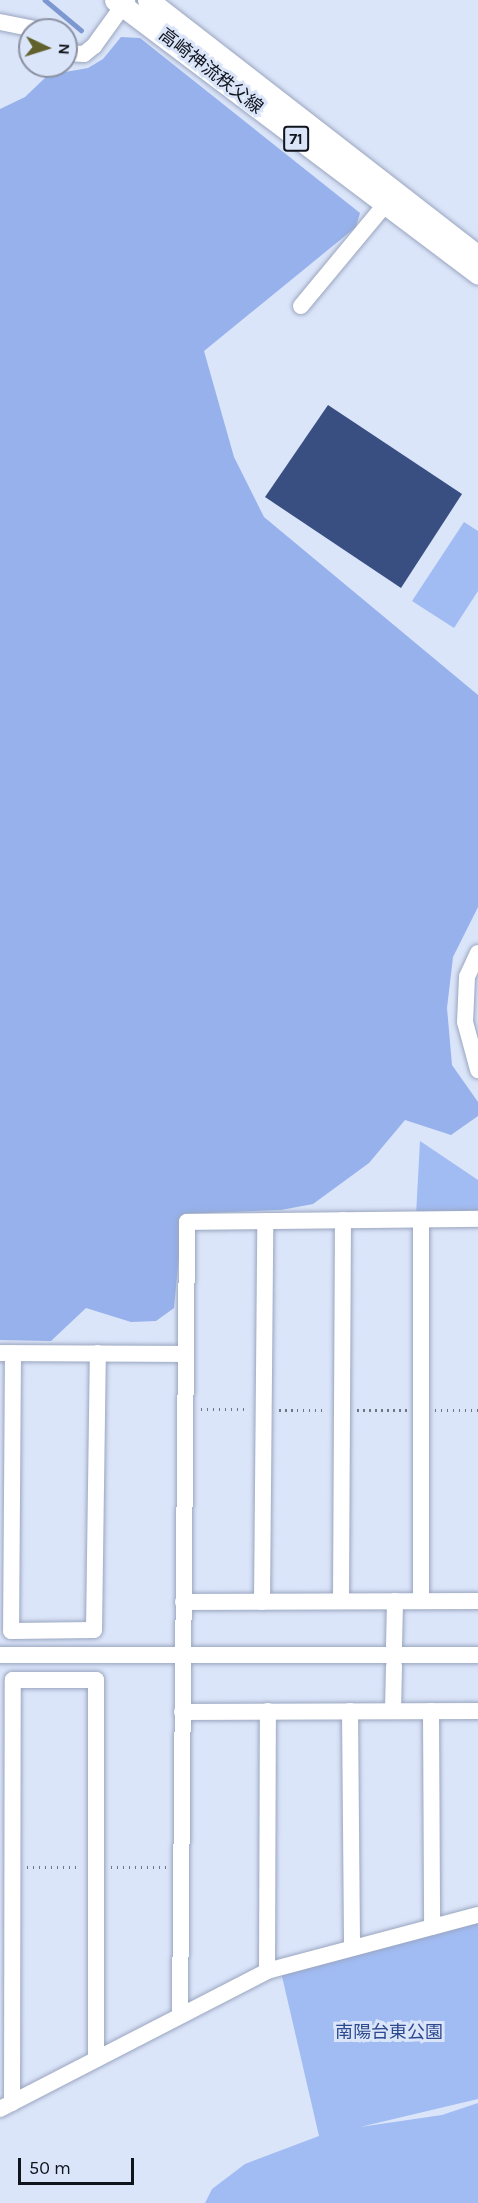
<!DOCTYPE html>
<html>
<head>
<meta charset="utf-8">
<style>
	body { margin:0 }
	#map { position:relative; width:478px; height:2203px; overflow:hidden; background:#dbe5fa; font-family:Karla,"Noto Sans JP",sans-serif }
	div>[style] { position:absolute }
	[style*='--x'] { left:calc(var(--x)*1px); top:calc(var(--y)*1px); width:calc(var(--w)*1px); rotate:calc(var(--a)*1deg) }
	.green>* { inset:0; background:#a1bbf3 }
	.forest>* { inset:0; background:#96b1eb }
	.stream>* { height:4.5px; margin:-2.25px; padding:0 2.25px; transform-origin:2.25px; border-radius:2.25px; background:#7d98d0 }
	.building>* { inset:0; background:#394f82 }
	.path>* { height:3px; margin-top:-1.5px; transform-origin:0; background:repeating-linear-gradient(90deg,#6e7583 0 1.5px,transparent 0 6px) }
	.roads { filter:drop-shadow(0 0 2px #9aa6bf) drop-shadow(0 0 2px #9aa6bf) }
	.minor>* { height:16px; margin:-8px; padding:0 8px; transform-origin:8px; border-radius:8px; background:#fff }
	.major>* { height:21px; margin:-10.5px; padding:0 10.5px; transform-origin:10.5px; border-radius:10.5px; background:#fff }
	span { translate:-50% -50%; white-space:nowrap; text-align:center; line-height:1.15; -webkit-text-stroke:6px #dbe5fa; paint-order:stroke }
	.shield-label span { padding:2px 4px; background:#dbe5fa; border:2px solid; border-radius:4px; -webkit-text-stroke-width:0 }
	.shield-label { font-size:16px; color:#10141d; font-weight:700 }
	.street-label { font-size:18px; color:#10141d }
	.park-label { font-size:18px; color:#2e4a8f }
	.north { position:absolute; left:18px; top:18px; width:60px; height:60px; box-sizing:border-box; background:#dbe5fa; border:2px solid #8a91a2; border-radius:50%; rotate:94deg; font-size:16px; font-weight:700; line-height:24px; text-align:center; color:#10141d }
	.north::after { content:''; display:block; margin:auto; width:21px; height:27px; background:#61612e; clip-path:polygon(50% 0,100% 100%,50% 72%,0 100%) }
	.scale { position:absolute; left:18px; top:2158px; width:116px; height:27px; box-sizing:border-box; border:3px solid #10141d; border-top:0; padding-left:8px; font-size:18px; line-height:21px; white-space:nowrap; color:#10141d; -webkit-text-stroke:4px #dbe5fa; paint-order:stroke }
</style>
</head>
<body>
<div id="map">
	<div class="green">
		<i style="clip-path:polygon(464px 522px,478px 531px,478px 591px,454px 628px,412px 601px)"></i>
		<i style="clip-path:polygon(420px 1141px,478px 1180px,478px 1216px,416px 1215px)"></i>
		<i style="clip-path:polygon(478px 1919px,478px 2099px,360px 2127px,442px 2115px,478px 2103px,478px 2203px,205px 2203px,212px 2189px,245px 2164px,319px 2136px,281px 1972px)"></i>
	</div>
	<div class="forest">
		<i style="clip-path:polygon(121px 37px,140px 38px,360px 213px,356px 227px,204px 351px,234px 457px,264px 517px,478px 695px,478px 907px,453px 957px,447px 1008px,452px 1065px,478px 1102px,478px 1116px,451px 1135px,405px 1120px,369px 1163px,313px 1204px,281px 1210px,183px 1214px,174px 1308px,156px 1321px,131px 1322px,86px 1308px,51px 1341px,0 1340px,0 109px,25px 97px,48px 75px,88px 68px,103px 59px)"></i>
	</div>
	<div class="stream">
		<i style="--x:45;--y:0;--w:47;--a:39.8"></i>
	</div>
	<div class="building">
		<i style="clip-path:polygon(328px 405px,462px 494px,401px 588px,265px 497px)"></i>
	</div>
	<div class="path">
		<i style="--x:201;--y:1409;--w:47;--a:0"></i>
		<i style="--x:279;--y:1410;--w:47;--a:0"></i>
		<i style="--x:357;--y:1410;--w:50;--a:0"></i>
		<i style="--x:435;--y:1410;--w:43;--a:0"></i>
		<i style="--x:27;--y:1867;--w:53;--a:0"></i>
		<i style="--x:111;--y:1867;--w:56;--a:0"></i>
	</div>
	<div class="roads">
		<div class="minor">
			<i style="--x:0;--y:22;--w:41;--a:11.3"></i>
			<i style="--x:66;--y:53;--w:18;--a:3"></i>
			<i style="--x:84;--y:54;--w:13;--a:-39"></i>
			<i style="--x:94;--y:46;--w:57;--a:-54.3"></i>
			<i style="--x:301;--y:306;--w:130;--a:-50.3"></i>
			<i style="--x:478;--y:953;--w:26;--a:115"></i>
			<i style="--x:467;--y:977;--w:45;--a:92.5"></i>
			<i style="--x:465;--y:1022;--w:50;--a:74.8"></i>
			<i style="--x:0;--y:1353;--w:184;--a:0.3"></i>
			<i style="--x:13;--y:1353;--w:278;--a:90.4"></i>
			<i style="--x:11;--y:1631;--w:83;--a:-0.7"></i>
			<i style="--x:94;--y:1630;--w:277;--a:-89.2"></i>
			<i style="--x:341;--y:1601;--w:381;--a:-89.7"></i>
			<i style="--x:421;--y:1601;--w:381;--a:-90"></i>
			<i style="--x:183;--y:1602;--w:295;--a:-0.2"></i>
			<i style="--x:262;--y:1602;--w:381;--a:-89.5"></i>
			<i style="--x:394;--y:1646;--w:45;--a:-88.7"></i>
			<i style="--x:0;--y:1655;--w:478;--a:0"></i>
			<i style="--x:350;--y:1711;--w:237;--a:89.5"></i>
			<i style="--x:393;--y:1711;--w:45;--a:-88.7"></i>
			<i style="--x:431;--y:1711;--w:216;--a:89.7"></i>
			<i style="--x:182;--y:1712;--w:296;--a:-0.2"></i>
			<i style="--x:267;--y:1971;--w:260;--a:-89.8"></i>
			<i style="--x:180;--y:2015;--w:793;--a:-89.49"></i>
			<i style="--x:187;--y:1222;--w:291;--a:-0.6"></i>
			<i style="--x:12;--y:2103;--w:423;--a:-89.9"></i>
			<i style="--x:13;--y:1680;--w:83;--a:0"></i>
			<i style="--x:96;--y:1680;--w:379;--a:90"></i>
			<i style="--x:0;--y:2109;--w:301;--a:-27.3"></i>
			<i style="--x:267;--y:1971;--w:218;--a:-14.9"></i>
		</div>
		<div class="major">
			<i style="--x:115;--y:0;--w:455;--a:37"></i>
			<i style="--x:148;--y:0;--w:418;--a:37.8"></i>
		</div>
	</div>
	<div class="shield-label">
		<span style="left:296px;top:139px">71</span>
	</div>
	<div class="street-label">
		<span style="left:211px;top:71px;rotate:38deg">高崎神流秩父線</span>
	</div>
	<div class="park-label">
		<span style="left:389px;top:2032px">南陽台東公園</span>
	</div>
	<div class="north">N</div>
	<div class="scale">50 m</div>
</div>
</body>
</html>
